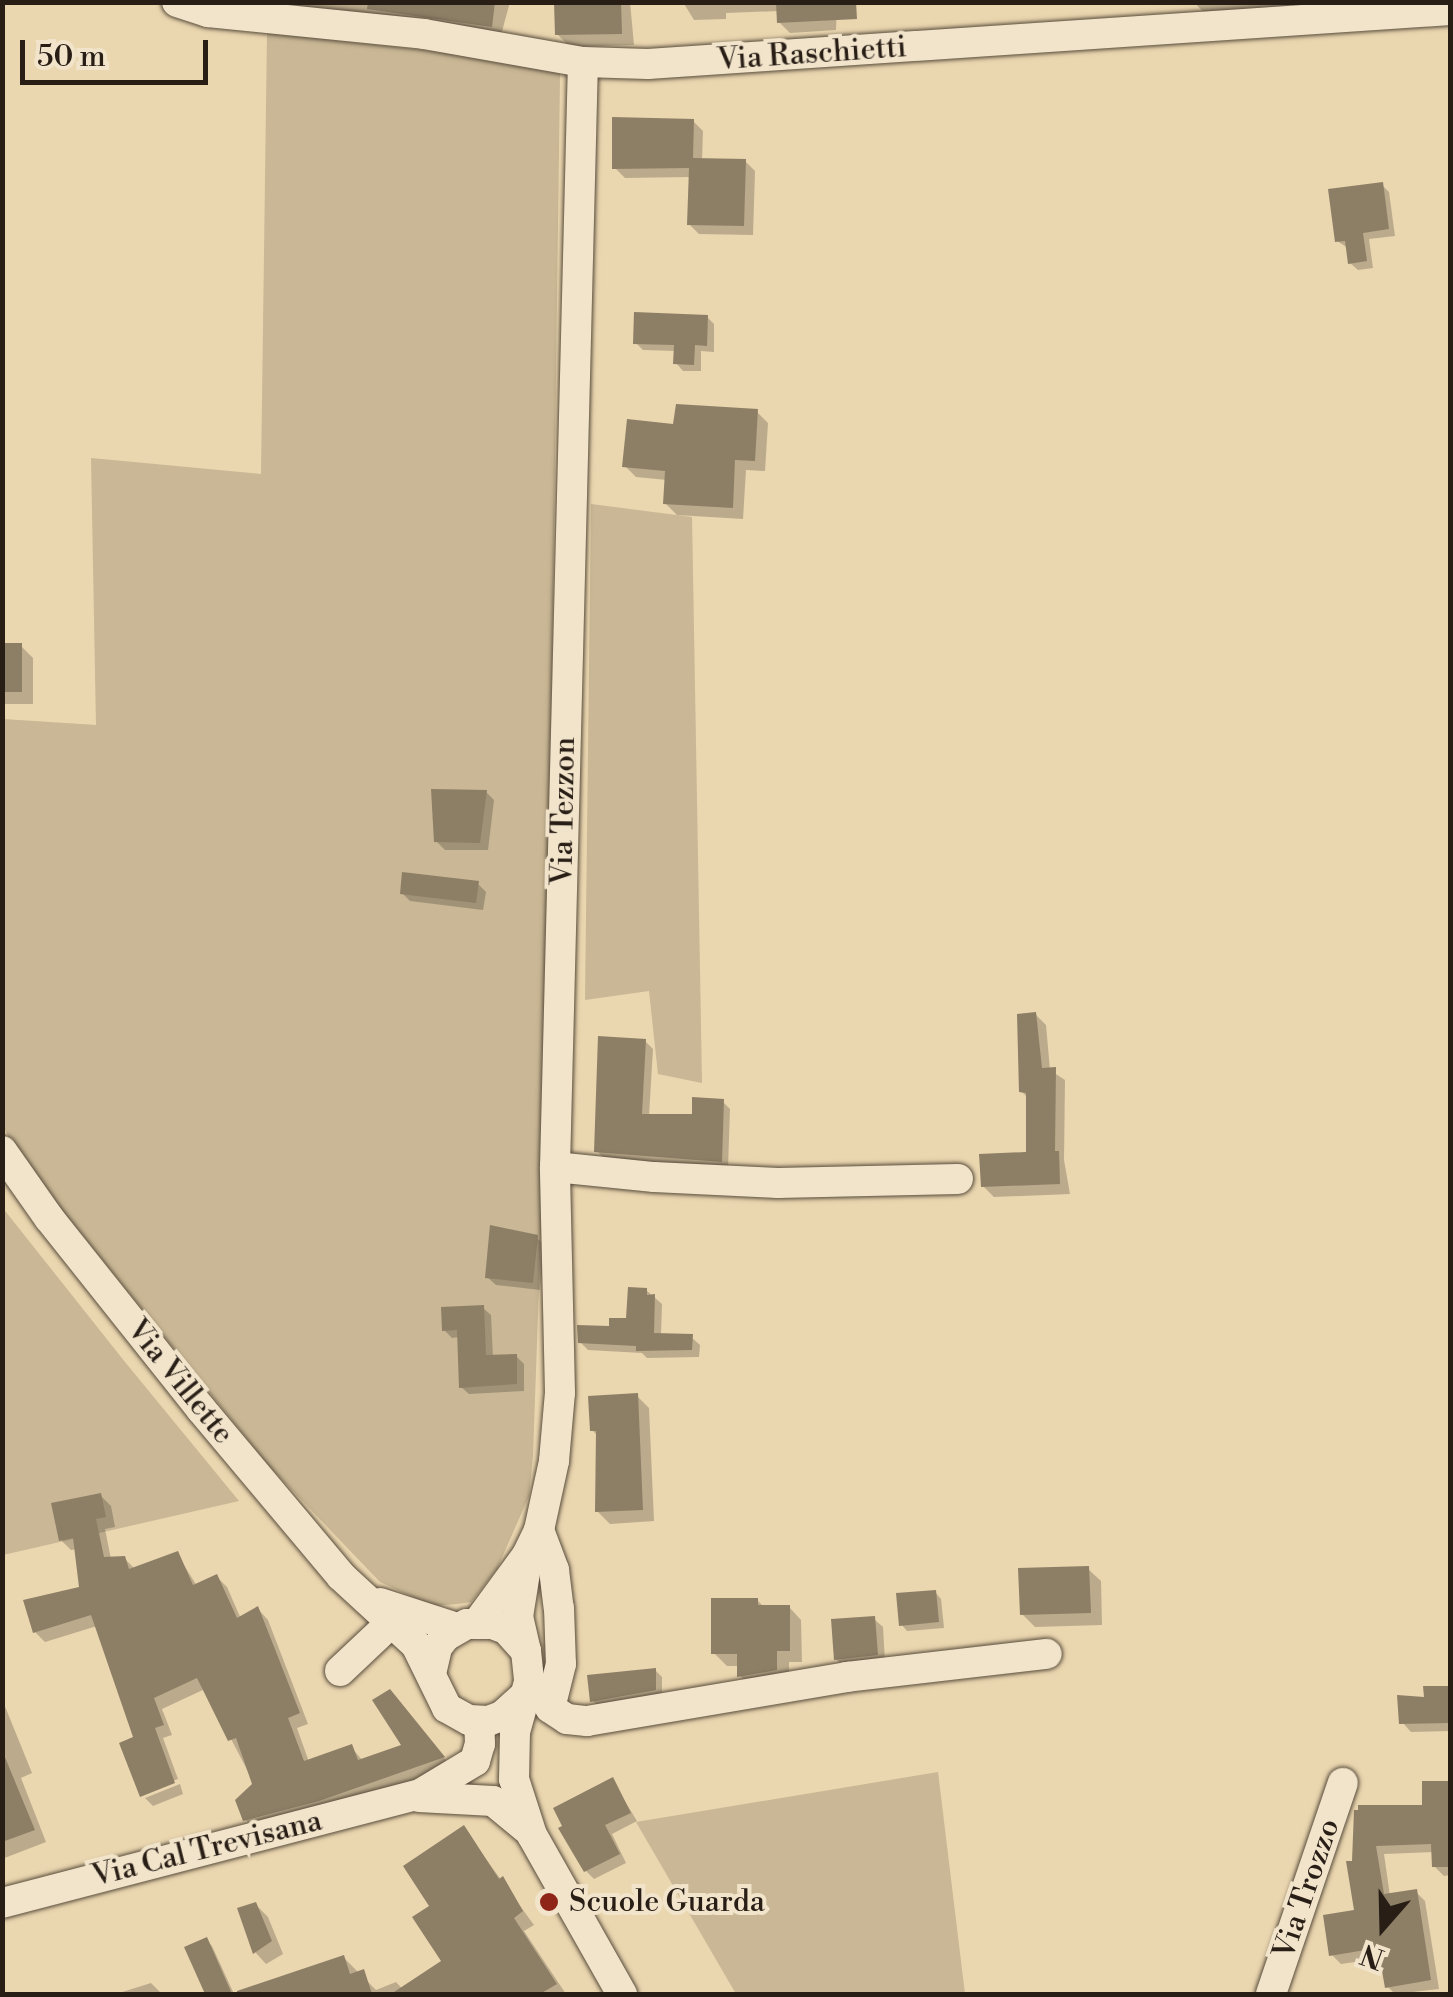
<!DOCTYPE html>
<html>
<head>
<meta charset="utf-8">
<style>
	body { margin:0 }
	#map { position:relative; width:1453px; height:1997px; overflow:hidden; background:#ead6af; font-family:"Libre Bodoni",serif }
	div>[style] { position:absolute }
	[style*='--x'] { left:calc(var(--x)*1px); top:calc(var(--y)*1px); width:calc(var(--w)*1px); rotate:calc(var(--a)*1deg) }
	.green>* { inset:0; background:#c9b795 }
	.shadow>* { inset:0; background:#0003 }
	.building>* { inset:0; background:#8d7e66 }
	.roads { filter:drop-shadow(0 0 2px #584c3c) drop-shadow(0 0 2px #584c3c) }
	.minor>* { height:30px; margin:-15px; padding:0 15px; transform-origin:15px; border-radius:15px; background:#f1e4cb }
	.dots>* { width:28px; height:28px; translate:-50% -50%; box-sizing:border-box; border:5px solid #f1e4cb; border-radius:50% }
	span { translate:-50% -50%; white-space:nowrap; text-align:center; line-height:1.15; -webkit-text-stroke:8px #f1e4cb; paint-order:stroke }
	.street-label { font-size:30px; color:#281e16 }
	.poi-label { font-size:30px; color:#281e16 }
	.left { translate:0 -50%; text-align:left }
	.frame { position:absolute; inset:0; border:5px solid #281e16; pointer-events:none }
	.north { position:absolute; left:1333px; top:1877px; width:100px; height:100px; -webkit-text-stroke:8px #f1e4cb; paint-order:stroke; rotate:200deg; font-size:28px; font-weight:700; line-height:40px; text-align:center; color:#281e16 }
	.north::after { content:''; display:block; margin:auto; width:35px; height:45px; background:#281e16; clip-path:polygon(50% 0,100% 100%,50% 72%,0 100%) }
	.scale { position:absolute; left:20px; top:40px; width:188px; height:45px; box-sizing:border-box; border:5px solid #281e16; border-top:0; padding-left:12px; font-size:30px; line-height:35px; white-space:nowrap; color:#281e16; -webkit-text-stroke:8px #f1e4cb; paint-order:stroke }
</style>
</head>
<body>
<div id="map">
	<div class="green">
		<i style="clip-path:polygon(267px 33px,451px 53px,560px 73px,547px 1058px,533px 1456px,529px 1496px,497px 1569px,471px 1602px,457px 1604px,432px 1606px,380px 1582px,269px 1466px,27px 1167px,3px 1127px,3px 719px,96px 725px,91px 458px,261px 474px)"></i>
		<i style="clip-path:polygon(591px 504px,692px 517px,702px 1083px,658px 1074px,649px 991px,585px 1000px)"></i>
		<i style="clip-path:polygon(2px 1207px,125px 1362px,239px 1501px,3px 1555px)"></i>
		<i style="clip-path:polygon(938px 1772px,965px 1994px,736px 1994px,636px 1822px)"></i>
	</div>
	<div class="shadow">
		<i style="clip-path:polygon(293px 2px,510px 2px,501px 35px,301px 10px)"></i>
		<i style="clip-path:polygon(556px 2px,630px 2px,634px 45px,570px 47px,557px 34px)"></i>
		<i style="clip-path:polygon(683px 2px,837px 2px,836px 30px,790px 33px,779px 22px,779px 11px,726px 13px,726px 19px,694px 20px)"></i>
		<i style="clip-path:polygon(1289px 2px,1290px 9px,1204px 13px,1194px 2px)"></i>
		<i style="clip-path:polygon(693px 121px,703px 131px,702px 160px,745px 161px,755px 171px,753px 235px,699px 234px,689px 224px,691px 177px,625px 178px,615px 168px)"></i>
		<i style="clip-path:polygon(1382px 185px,1389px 192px,1395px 236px,1369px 239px,1373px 268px,1358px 270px,1350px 263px,1348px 248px,1337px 241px)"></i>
		<i style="clip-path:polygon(707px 317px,714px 324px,714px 352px,701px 351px,701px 371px,683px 371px,676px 363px,676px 351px,643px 350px,636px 343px)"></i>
		<i style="clip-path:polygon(756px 411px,768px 423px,765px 471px,746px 470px,743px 519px,677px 515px,666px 504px,667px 480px,636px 477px,625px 466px,675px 426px)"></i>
		<i style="clip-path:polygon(2px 645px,21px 646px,33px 658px,33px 704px,2px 704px)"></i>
		<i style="clip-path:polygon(486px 792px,494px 800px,488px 850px,445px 850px,436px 841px)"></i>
		<i style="clip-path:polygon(478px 884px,486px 892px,483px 910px,410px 901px,402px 893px)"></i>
		<i style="clip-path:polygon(1036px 1015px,1046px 1025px,1050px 1070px,1065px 1080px,1064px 1160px,1070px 1194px,994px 1197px,983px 1186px,1028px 1155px,1029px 1099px,1021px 1091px)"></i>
		<i style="clip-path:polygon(645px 1041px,653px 1049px,649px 1116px,695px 1117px,722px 1101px,730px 1109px,728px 1168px,605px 1159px,597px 1151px)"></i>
		<i style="clip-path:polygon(536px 1237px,545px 1246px,540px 1290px,496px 1285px,487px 1277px)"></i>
		<i style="clip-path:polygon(646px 1290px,662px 1304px,661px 1335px,691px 1337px,700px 1345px,699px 1357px,647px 1358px,642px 1353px,588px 1350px,580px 1342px,628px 1321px)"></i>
		<i style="clip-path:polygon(483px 1308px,491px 1315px,493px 1358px,516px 1356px,524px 1364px,524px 1391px,469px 1394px,461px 1387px,459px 1337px,452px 1338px,444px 1330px)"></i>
		<i style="clip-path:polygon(637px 1396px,649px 1408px,654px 1521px,610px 1524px,597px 1511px,598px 1436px,592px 1430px)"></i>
		<i style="clip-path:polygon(100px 1495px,111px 1506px,115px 1527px,105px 1529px,111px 1559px,124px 1558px,135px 1569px,177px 1554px,197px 1586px,217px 1577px,227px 1587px,241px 1619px,258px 1609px,268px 1620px,308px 1724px,297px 1728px,309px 1762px,351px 1747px,363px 1761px,405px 1746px,400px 1702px,452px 1768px,330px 1810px,255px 1830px,245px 1819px,255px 1785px,205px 1689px,162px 1709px,172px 1735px,163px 1738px,178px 1779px,144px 1792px,144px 1797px,136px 1738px,97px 1626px,45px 1642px,35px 1632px,81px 1589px,77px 1549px,71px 1550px,61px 1540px)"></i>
		<i style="clip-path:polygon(1088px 1569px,1101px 1581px,1102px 1625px,1035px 1627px,1022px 1614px)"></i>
		<i style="clip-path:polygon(935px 1592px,941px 1599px,944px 1628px,907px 1631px,901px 1624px)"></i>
		<i style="clip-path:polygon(757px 1600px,764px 1607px,789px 1607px,801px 1620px,802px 1662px,789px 1662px,789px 1682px,752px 1688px,740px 1676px,740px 1666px,727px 1666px,714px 1653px)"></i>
		<i style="clip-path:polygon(874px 1619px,883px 1627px,885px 1662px,844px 1667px,836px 1659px)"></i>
		<i style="clip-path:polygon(655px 1670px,662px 1677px,662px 1696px,599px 1707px,592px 1700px)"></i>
		<i style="clip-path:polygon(1425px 1688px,1450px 1689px,1450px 1731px,1411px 1732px,1402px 1722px,1426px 1699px)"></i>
		<i style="clip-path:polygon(2px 1699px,32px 1773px,21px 1778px,46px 1842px,2px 1859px)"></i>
		<i style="clip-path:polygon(612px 1780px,637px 1821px,612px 1834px,626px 1863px,594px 1879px,586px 1871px)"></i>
		<i style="clip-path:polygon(1450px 1783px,1450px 1875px,1444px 1876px,1434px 1866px,1434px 1852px,1384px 1854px,1390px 1896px,1416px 1892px,1425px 1901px,1439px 1989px,1395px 1994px,1387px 1986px,1382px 1958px,1341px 1964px,1332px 1955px,1357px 1912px,1349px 1864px,1425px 1808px,1425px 1784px)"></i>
		<i style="clip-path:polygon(180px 1784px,183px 1794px,153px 1806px,145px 1798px)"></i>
		<i style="clip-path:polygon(464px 1829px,534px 1925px,524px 1931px,566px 1994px,445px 1994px,431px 1970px,444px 1962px,432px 1906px)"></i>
		<i style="clip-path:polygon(256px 1905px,268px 1917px,283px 1954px,266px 1964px,255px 1952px)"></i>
		<i style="clip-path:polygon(206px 1940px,212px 1946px,234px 1994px,208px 1994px,188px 1948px)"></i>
		<i style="clip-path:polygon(344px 1958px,376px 1990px,396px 1982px,407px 1994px,269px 1994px,265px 1984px)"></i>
		<i style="clip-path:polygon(151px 1983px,162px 1994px,116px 1994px)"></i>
	</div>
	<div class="building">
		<i style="clip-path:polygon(368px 2px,495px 2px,492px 27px,367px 9px)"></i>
		<i style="clip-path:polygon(554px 2px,621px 2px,622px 34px,555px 35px)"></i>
		<i style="clip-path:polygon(776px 2px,856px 2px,857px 19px,777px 23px)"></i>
		<i style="clip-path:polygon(612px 117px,694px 119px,693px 158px,746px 159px,744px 226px,687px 225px,689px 168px,612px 169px)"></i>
		<i style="clip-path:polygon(1383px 182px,1389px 229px,1363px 233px,1367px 261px,1348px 264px,1345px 241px,1335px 242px,1328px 189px)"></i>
		<i style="clip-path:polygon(634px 312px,708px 315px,707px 346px,695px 345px,694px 365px,673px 364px,674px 345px,633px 344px)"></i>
		<i style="clip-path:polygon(676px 404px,758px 409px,755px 461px,735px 460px,733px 508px,663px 504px,665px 471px,622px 467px,627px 419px,673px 424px)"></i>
		<i style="clip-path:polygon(2px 643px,22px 643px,22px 692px,2px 692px)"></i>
		<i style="clip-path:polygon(431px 789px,487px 790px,480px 843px,434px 842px)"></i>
		<i style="clip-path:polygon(402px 872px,479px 881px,476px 903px,400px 894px)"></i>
		<i style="clip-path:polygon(1036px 1012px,1042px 1068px,1056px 1067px,1055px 1151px,1059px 1151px,1060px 1184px,981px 1187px,979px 1154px,1026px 1152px,1026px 1093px,1019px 1092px,1017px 1014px)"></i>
		<i style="clip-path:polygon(598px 1036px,646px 1039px,642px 1114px,692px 1114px,692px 1097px,724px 1099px,722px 1162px,594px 1152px)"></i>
		<i style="clip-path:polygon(490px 1225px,538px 1235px,533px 1283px,485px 1278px)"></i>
		<i style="clip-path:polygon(628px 1287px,647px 1288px,647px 1295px,655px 1294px,654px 1333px,693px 1334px,692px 1350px,636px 1351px,636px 1346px,578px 1343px,577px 1325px,609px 1326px,609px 1318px,626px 1318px)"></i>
		<i style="clip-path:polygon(484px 1305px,486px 1355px,517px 1354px,517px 1384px,459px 1388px,457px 1330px,442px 1331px,441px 1307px)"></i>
		<i style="clip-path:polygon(638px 1393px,643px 1510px,595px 1512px,596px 1431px,590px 1431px,588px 1396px)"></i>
		<i style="clip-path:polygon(101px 1493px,106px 1517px,96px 1519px,104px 1557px,125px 1556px,129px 1569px,178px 1551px,193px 1585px,217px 1574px,237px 1618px,258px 1606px,300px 1713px,288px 1718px,304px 1761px,352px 1744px,358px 1760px,401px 1745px,372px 1700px,390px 1689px,445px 1757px,319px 1801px,243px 1821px,235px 1800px,252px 1784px,236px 1738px,228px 1741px,197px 1678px,154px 1698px,164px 1725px,155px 1728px,175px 1783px,140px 1797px,119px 1743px,133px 1737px,91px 1615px,33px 1633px,23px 1600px,79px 1587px,73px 1538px,59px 1541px,51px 1503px)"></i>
		<i style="clip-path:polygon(1089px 1566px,1091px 1613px,1020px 1615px,1018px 1568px)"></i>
		<i style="clip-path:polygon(936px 1590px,939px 1622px,899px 1626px,896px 1593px)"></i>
		<i style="clip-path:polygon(711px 1598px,758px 1598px,758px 1605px,790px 1605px,790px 1651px,777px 1651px,777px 1670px,737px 1677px,737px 1654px,711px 1654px)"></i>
		<i style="clip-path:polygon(875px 1616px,878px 1655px,834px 1660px,831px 1619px)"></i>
		<i style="clip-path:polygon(656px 1668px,656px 1690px,590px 1702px,587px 1675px)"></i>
		<i style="clip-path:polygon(1423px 1686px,1450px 1686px,1450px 1723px,1399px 1724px,1397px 1695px,1424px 1697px)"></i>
		<i style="clip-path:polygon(2px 1750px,35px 1830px,2px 1842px)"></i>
		<i style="clip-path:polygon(613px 1777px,631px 1813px,605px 1825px,620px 1854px,584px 1872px,558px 1828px,562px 1826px,553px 1808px)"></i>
		<i style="clip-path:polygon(1422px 1781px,1450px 1781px,1450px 1867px,1432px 1867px,1431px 1844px,1376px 1846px,1384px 1894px,1417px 1889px,1431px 1980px,1385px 1988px,1378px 1948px,1329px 1956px,1323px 1915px,1354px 1910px,1346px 1861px,1352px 1861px,1354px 1810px,1358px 1810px,1358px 1805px,1422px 1805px)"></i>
		<i style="clip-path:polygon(464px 1825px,499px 1879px,503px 1876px,523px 1911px,514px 1918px,557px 1984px,540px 1994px,391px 1994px,441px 1961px,412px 1917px,429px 1906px,403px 1866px)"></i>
		<i style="clip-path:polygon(256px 1902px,272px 1941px,253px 1954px,237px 1908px)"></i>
		<i style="clip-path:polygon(207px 1937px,232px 1994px,205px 1994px,184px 1947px)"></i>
		<i style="clip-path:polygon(344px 1955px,350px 1974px,364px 1969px,372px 1994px,237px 1994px,237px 1991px)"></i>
	</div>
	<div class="roads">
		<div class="minor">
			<i style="--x:177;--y:2;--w:33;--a:18"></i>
			<i style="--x:208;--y:12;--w:217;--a:5.8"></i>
			<i style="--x:424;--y:34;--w:161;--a:10"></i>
			<i style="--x:583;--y:62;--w:65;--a:1.8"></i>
			<i style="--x:648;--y:64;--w:804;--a:-3.85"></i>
			<i style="--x:2;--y:1151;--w:82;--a:55"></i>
			<i style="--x:49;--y:1218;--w:244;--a:51.5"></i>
			<i style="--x:201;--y:1409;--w:218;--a:50"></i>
			<i style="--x:341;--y:1576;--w:102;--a:42.6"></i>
			<i style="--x:416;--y:1645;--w:70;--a:63.8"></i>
			<i style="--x:447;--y:1708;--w:25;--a:29"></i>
			<i style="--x:469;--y:1720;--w:19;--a:3"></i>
			<i style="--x:488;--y:1721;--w:15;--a:-20"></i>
			<i style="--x:502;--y:1716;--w:28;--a:-42"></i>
			<i style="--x:555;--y:1167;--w:100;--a:5.8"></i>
			<i style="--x:654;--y:1177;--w:124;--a:2.8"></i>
			<i style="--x:778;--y:1183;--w:180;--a:-1.3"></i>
			<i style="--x:539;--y:1530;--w:43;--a:69.4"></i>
			<i style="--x:554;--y:1570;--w:38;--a:83"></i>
			<i style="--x:559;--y:1608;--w:56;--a:88"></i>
			<i style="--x:561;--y:1664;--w:45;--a:104"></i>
			<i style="--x:550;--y:1708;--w:20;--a:33"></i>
			<i style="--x:567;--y:1719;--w:20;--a:6"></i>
			<i style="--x:587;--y:1721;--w:264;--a:-9.6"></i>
			<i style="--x:847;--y:1677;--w:201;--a:-6.6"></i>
			<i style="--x:380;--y:1603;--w:81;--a:18"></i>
			<i style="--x:478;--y:1622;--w:83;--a:-53.8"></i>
			<i style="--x:527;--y:1555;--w:28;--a:-64"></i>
			<i style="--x:539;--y:1530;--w:71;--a:-77.7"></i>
			<i style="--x:554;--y:1461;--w:68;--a:-85"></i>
			<i style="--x:560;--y:1393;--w:226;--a:-91.3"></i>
			<i style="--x:555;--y:1167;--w:1105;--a:-88.55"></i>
			<i style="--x:526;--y:1651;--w:35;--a:-103"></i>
			<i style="--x:518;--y:1617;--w:58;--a:-81"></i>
			<i style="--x:340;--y:1671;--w:73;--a:-43.3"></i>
			<i style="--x:431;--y:1674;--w:28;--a:-77"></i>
			<i style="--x:437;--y:1647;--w:14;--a:-51"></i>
			<i style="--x:446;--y:1636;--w:24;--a:-30"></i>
			<i style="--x:467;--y:1624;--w:25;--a:0"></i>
			<i style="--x:492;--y:1624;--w:15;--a:20"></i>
			<i style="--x:506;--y:1629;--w:30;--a:48"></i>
			<i style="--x:526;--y:1651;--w:31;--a:84"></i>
			<i style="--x:529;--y:1682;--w:52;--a:105.6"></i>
			<i style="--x:515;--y:1732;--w:47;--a:91.2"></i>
			<i style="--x:514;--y:1779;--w:59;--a:72.2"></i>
			<i style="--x:532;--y:1835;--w:183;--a:60.5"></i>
			<i style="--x:419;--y:1797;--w:74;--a:3.1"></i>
			<i style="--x:493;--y:1801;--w:44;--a:39.5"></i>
			<i style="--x:2;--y:1903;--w:432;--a:-14.6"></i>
			<i style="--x:420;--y:1794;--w:64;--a:-31"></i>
			<i style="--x:475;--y:1761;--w:18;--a:-74"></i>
			<i style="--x:480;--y:1744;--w:23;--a:-92"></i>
			<i style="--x:1271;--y:1994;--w:223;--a:-71.2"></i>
		</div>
	</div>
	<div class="dots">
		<i style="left:549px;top:1902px;background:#8f2418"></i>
	</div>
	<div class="street-label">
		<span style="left:812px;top:54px;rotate:-4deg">Via Raschietti</span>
		<span style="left:564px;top:811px;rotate:-89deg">Via Tezzon</span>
		<span style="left:180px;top:1382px;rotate:51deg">Via Villette</span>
		<span style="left:207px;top:1849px;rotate:-14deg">Via Cal Trevisana</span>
		<span style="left:1307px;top:1889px;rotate:-71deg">Via Trozzo</span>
	</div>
	<div class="poi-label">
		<span class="left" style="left:569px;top:1902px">Scuole Guarda</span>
	</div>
	<div class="frame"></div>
	<div class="north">N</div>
	<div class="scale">50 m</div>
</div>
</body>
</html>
